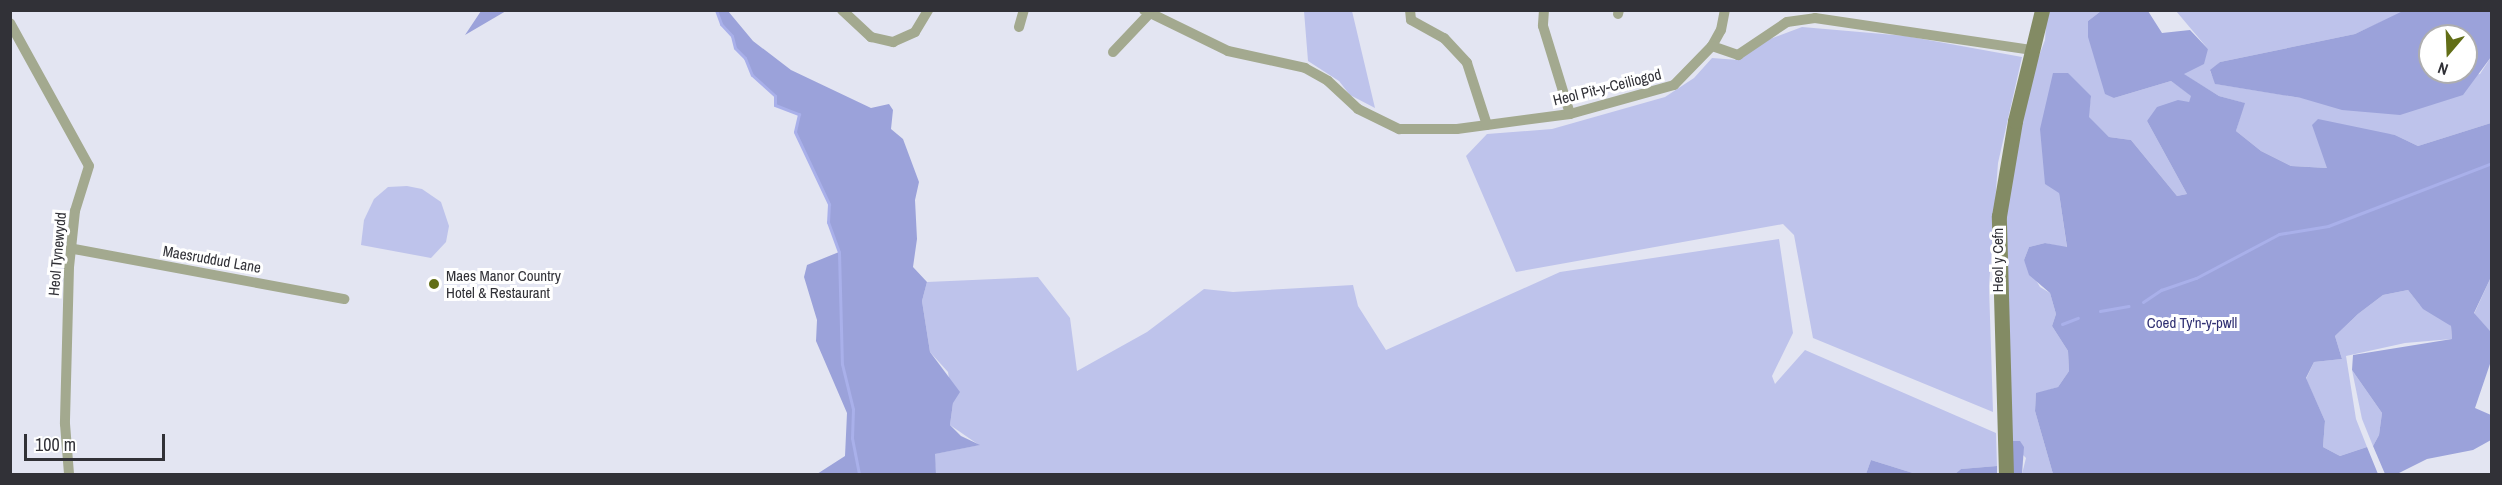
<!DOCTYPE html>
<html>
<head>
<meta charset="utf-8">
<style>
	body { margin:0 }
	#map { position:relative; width:2502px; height:485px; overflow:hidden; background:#e3e5f2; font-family:"Archivo Narrow",sans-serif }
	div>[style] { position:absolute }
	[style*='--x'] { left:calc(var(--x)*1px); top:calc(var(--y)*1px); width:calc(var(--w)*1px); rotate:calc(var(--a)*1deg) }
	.green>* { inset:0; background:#bec3eb }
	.forest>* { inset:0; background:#9ba2da }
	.stream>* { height:3px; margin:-1.5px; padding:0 1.5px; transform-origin:1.5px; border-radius:1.5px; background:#a9b0ea }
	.street>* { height:10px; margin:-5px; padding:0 5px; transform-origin:5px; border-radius:5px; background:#a3a98f }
	.secondary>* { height:15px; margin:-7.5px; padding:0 7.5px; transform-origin:7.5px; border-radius:7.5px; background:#838b64 }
	.dots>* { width:16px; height:16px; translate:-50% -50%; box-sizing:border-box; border:3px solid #fff; border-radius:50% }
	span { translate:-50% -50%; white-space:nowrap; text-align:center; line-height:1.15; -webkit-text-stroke:6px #fff; paint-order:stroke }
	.street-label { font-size:15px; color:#313137 }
	.poi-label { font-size:15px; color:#313137 }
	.left { translate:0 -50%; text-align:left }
	.park-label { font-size:15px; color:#2f2f72 }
	.frame { position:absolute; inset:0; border:12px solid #313137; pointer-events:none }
	.north { position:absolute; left:2418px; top:24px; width:60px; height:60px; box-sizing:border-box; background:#fff; border:2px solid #adadaf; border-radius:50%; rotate:199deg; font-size:16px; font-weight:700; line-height:24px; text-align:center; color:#313137 }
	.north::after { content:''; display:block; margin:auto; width:21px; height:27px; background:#626e17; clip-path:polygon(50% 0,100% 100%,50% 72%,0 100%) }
	.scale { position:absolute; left:24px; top:434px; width:141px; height:27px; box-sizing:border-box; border:3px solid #313137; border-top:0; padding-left:8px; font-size:18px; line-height:21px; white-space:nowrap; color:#313137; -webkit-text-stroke:4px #fff; paint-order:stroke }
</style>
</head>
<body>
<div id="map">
	<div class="green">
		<i style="clip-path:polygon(1304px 11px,1352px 11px,1375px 108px,1350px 95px,1339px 81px,1308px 61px)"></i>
		<i style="clip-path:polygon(2047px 11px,2101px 11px,2088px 21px,2114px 98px,2171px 81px,2192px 96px,2189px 102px,2147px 121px,2187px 194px,2177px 196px,2131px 140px,2109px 137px,2088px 117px,2091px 96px,2059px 193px,2067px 248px,2045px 243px,2029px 247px,2024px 260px,2040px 287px,2050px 293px,2056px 314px,2052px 326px,2068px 351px,2069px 371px,2058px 387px,2036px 394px,2035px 411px,2053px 474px,2022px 474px,2026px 458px,2009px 441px,2004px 339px,2007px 196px,2033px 72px,2045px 40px)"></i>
		<i style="clip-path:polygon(2176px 11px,2405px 11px,2355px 34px,2220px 62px,2210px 71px,2216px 84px,2301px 98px,2480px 74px,2491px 57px,2491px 123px,2418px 146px,2395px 135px,2313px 125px,2328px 168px,2291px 166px,2261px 151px,2236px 131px,2244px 103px,2219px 96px,2183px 74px,2208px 49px)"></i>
		<i style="clip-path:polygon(1802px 27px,1906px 36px,2022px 57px,1998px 163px,1989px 286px,1993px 412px,1813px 338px,1794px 235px,1783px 224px,1516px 272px,1466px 156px,1487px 134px,1552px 129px,1665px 97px,1694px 78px,1712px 58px,1738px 60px,1770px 39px)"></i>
		<i style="clip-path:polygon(407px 186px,422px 189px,441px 202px,449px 226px,446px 242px,431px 258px,361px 245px,364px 220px,374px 199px,388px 187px)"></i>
		<i style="clip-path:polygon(1779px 239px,1793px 333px,1772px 376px,1775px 384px,1805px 350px,1996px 433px,1997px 466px,1961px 469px,1955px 474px,1916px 474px,1871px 460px,1866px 474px,936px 474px,934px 454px,979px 445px,950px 425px,953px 403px,948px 372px,930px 352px,922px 301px,927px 282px,1038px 277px,1070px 318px,1077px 371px,1147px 332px,1204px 289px,1233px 292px,1353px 285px,1358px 306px,1386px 350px,1560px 272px)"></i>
		<i style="clip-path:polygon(2491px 277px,2491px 332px,2474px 314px)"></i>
		<i style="clip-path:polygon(2408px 290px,2420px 305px,2429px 306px,2451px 326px,2452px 339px,2405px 343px,2346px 356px,2356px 419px,2367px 447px,2340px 456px,2323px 447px,2325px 421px,2306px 379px,2314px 362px,2342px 359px,2335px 336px,2358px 314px,2383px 295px)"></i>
		<i style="clip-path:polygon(2352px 370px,2382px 413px,2379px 435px,2373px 446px,2362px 419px)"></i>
	</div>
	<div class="forest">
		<i style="clip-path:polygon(481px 10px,506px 11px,465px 35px,481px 11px)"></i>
		<i style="clip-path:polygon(evenodd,2405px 10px,2491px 11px,2491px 57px,2463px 95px,2400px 115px,2342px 110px,2301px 98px,2215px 84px,2210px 70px,2220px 62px,2355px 34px,2405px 10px,2430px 36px,2466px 36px,2466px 72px,2430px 72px,2430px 36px)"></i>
		<i style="clip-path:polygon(716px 11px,728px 11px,753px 41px,791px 70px,871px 108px,889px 104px,893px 110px,891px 129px,903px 139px,919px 182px,915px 200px,917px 239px,913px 267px,927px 282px,922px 301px,930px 352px,960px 392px,953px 403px,950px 425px,961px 436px,980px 445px,935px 454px,936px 474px,817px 474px,845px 456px,847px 413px,816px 341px,817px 320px,804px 277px,807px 265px,839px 252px,828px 222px,829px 204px,795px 132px,799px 115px,775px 105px,775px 96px,752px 75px,745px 58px,735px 48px,732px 36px,721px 24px)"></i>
		<i style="clip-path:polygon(2101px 11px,2148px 11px,2162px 33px,2190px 30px,2208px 49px,2204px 64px,2184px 74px,2219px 96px,2245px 103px,2236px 131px,2261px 151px,2291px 166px,2327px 168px,2312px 125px,2318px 119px,2395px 135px,2418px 146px,2491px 123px,2491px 277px,2474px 313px,2491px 332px,2491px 361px,2475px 408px,2491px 415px,2491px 440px,2473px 450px,2427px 459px,2397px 474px,2385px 474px,2373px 446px,2379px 435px,2382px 413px,2352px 370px,2353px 355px,2452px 339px,2451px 326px,2423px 309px,2408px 290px,2383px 295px,2358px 314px,2335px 336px,2342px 359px,2314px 362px,2306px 378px,2325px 421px,2323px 447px,2340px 456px,2367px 447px,2378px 474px,2053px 474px,2035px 411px,2036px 393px,2058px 387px,2069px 371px,2068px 351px,2052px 326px,2056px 314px,2050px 293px,2029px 275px,2024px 260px,2029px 247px,2045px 243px,2067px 247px,2059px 193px,2045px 184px,2040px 129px,2053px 73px,2068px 73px,2091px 96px,2089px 117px,2109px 137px,2131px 140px,2177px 196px,2187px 194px,2147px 121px,2157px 107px,2178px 100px,2189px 102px,2191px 96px,2171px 81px,2114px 98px,2105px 94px,2088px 37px,2088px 21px)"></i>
		<i style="clip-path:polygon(2009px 441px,2020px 441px,2024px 447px,2022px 474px,2011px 474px)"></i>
		<i style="clip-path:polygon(1871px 460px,1916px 474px,1866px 474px)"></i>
		<i style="clip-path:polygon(1997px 466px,1997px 474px,1955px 474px,1961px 469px)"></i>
	</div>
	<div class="stream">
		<i style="--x:716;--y:10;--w:15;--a:70"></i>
		<i style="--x:721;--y:24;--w:16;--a:47"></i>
		<i style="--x:732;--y:36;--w:12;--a:76"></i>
		<i style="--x:735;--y:48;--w:14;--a:45"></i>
		<i style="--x:745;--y:58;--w:18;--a:68"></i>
		<i style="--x:752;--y:75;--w:31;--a:42"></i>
		<i style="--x:775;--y:96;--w:9;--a:90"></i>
		<i style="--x:775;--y:105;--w:26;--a:21"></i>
		<i style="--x:799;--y:114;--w:18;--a:103"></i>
		<i style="--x:795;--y:132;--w:80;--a:64.7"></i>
		<i style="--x:829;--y:204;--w:18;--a:93"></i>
		<i style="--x:828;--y:222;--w:32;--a:70"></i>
		<i style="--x:839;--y:252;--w:112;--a:88.5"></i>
		<i style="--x:842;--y:364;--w:46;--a:76.3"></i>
		<i style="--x:853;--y:409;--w:29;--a:92"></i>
		<i style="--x:852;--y:438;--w:37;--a:79"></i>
		<i style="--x:2143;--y:302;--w:22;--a:-34"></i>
		<i style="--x:2161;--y:290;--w:37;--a:-19"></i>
		<i style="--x:2196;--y:278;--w:94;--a:-27.9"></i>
		<i style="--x:2279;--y:234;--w:50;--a:-9.3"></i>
		<i style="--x:2328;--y:226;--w:176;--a:-21"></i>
		<i style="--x:2100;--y:311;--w:29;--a:-10"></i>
		<i style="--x:2062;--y:324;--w:17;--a:-21"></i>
	</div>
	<div class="street">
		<i style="--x:842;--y:10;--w:40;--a:43"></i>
		<i style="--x:871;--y:37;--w:23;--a:13"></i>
		<i style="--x:893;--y:42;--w:24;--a:-24"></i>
		<i style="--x:915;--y:32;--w:26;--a:-59"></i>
		<i style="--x:1144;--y:10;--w:93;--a:26"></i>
		<i style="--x:1228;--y:51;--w:79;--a:12.4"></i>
		<i style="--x:1305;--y:68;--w:26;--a:29"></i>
		<i style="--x:1328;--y:81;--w:41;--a:43"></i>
		<i style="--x:1358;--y:109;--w:46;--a:26"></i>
		<i style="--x:1399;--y:129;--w:58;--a:0"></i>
		<i style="--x:1457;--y:129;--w:114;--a:-7.6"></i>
		<i style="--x:1570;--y:114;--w:108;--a:-15.6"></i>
		<i style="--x:1674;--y:85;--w:54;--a:-45.7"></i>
		<i style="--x:1712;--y:46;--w:18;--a:-61"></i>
		<i style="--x:1721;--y:30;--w:20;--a:-79"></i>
		<i style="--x:1410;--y:10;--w:10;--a:84"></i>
		<i style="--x:1411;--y:20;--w:38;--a:29"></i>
		<i style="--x:1444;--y:38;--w:34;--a:47"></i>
		<i style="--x:1467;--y:63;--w:65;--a:72.1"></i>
		<i style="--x:1544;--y:10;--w:16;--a:94"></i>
		<i style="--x:1543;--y:26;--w:92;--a:72.9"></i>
		<i style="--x:1618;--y:14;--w:4;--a:-76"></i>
		<i style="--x:10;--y:23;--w:163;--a:61.1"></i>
		<i style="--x:89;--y:166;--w:47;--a:107.3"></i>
		<i style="--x:75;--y:211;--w:56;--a:96.1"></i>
		<i style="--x:69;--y:267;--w:157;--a:91.5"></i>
		<i style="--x:65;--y:424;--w:50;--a:85.4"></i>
		<i style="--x:1019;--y:27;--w:18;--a:-74"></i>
		<i style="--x:1712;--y:46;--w:28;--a:19"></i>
		<i style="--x:1738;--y:55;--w:59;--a:-34"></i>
		<i style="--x:1787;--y:22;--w:28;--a:-8"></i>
		<i style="--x:1815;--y:18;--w:220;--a:8.4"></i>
		<i style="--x:1113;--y:52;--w:52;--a:-46.5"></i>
		<i style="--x:74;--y:249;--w:275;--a:10.5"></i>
	</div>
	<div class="secondary">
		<i style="--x:2006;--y:474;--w:258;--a:-91.6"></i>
		<i style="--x:1999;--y:216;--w:96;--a:-80.4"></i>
		<i style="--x:2015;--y:121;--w:114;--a:-76.3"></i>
	</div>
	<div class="dots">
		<i style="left:434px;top:284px;background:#626e17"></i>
	</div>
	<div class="street-label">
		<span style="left:1607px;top:87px;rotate:-14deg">Heol Pit-y-Ceiliogod</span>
		<span style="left:57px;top:254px;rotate:-85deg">Heol Tynewydd</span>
		<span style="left:212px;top:259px;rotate:10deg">Maesruddud Lane</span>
		<span style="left:1998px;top:260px;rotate:-90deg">Heol y Cefn</span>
	</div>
	<div class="poi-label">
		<span class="left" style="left:446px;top:284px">Maes Manor Country<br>Hotel &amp; Restaurant</span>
	</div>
	<div class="park-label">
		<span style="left:2192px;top:323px">Coed Ty'n-y-pwll</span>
	</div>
	<div class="frame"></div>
	<div class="north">N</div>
	<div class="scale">100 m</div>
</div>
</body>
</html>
